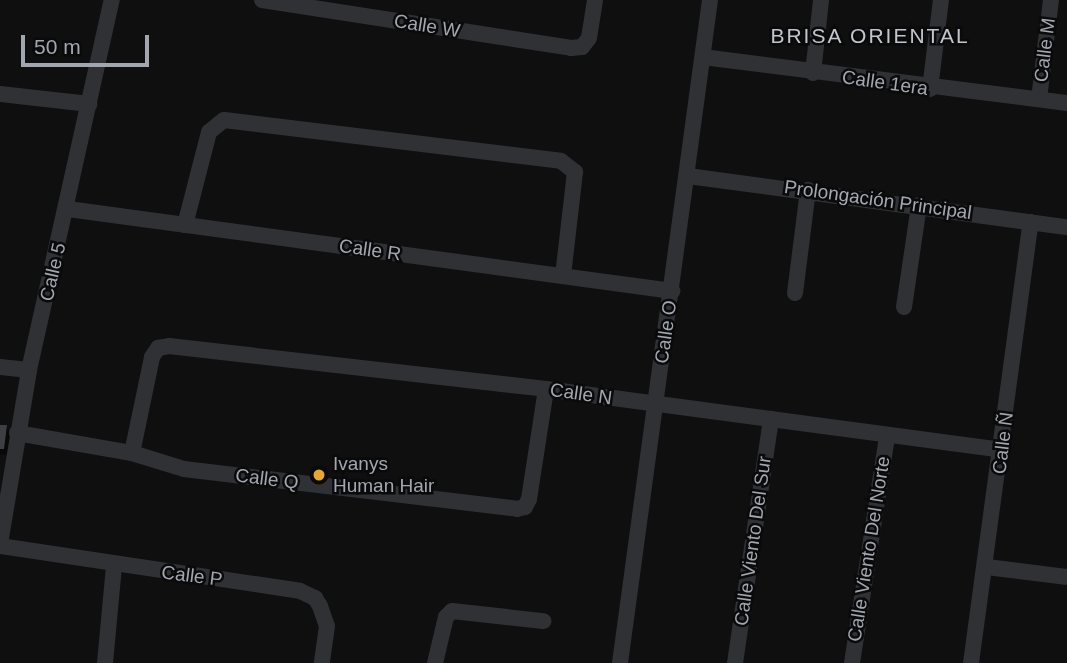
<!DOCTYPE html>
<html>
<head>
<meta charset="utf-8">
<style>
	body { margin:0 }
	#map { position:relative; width:1067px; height:663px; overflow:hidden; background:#0f0f10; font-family:Arial,sans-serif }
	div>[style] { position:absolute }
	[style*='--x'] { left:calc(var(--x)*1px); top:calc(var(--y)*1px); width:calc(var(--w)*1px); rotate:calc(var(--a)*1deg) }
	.shadow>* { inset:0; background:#0007 }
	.building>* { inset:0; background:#3e3f43 }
	.street>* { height:16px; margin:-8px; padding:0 8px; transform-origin:8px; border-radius:8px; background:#303135 }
	.dots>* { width:19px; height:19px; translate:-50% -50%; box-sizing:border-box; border:4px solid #0a0a0b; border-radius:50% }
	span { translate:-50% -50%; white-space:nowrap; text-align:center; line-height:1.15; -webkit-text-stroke:5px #0a0a0b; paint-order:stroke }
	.street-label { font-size:19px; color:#a1a6b1 }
	.poi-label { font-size:19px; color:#a1a6b1 }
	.left { translate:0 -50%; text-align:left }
	.neighbourhood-label { font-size:21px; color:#c1c5cd; letter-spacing:2px }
	.scale { position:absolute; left:21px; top:35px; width:128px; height:32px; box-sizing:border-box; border:4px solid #a1a6b1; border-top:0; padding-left:9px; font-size:21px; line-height:24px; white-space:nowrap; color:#a1a6b1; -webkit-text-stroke:5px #0a0a0b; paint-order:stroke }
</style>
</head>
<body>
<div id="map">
	<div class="shadow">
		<i style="clip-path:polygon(0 426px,20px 435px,17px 456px,0 454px)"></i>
	</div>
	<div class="building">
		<i style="clip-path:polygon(0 425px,7px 425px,4px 449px,0 449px)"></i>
	</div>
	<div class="street">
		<i style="--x:262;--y:0;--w:313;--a:8.8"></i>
		<i style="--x:571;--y:48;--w:11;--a:-5"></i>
		<i style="--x:582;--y:47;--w:11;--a:-52"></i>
		<i style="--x:589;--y:38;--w:38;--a:-81"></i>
		<i style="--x:703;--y:57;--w:367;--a:7.2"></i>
		<i style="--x:813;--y:73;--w:73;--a:-83.7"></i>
		<i style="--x:930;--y:89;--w:90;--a:-83"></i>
		<i style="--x:0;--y:94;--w:90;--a:6.4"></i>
		<i style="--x:1039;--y:99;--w:100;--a:-83.1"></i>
		<i style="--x:688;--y:176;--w:382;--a:7.7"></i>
		<i style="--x:68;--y:209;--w:610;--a:7.73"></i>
		<i style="--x:185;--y:225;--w:96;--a:-75.5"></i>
		<i style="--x:209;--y:132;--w:19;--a:-39"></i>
		<i style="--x:224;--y:120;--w:339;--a:6.9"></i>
		<i style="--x:561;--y:161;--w:18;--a:38"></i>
		<i style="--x:575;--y:172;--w:105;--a:96.6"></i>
		<i style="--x:795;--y:293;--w:104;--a:-82.8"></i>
		<i style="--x:904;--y:307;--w:103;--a:-81.6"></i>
		<i style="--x:0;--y:367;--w:29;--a:6"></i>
		<i style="--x:17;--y:433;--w:117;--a:9.9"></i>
		<i style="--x:132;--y:453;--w:54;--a:17.1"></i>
		<i style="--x:184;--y:469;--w:335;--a:6.8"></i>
		<i style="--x:517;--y:509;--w:8;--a:-14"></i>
		<i style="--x:525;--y:507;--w:9;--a:-63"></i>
		<i style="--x:529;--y:499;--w:111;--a:-81.2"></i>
		<i style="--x:132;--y:453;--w:98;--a:-78.2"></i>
		<i style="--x:152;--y:357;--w:11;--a:-56"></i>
		<i style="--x:158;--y:348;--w:11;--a:-10"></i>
		<i style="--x:169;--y:346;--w:379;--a:6.5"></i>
		<i style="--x:546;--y:389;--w:460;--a:7.6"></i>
		<i style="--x:0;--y:544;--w:176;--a:-80.5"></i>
		<i style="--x:29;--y:370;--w:379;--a:-77.4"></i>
		<i style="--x:0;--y:546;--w:303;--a:8.5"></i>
		<i style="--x:300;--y:591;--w:17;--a:25"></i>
		<i style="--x:315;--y:598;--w:9;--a:58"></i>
		<i style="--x:320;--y:606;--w:21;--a:71"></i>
		<i style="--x:327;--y:626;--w:37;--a:98"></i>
		<i style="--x:987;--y:567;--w:81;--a:7.1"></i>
		<i style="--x:105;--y:663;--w:97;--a:-84.7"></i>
		<i style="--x:435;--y:663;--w:47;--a:-76.6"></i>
		<i style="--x:446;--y:617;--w:8;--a:-45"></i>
		<i style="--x:452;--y:611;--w:92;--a:6.3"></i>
		<i style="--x:620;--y:663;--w:669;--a:-82.27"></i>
		<i style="--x:735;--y:663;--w:247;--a:-81.6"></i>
		<i style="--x:852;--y:663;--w:230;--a:-81.2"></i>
		<i style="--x:971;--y:663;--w:445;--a:-82.3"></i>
	</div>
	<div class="dots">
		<i style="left:319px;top:475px;background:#e7a630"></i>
	</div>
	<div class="street-label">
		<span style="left:427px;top:26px;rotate:9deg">Calle W</span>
		<span style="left:1045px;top:50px;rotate:-83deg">Calle M</span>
		<span style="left:885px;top:83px;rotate:8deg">Calle 1era</span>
		<span style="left:878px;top:200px;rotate:8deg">Prolongación Principal</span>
		<span style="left:370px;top:250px;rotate:8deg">Calle R</span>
		<span style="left:53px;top:272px;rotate:-77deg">Calle 5</span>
		<span style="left:666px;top:332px;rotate:-82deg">Calle O</span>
		<span style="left:581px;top:394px;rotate:8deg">Calle N</span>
		<span style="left:1003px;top:443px;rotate:-83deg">Calle Ñ</span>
		<span style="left:267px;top:479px;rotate:7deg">Calle Q</span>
		<span style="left:753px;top:541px;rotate:-82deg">Calle Viento Del Sur</span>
		<span style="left:869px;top:549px;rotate:-81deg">Calle Viento Del Norte</span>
		<span style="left:192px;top:576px;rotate:7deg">Calle P</span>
	</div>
	<div class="poi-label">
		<span class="left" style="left:333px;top:475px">Ivanys<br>Human Hair</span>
	</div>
	<div class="neighbourhood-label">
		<span style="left:870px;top:36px">BRISA ORIENTAL</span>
	</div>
	<div class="scale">50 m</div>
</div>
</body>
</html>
